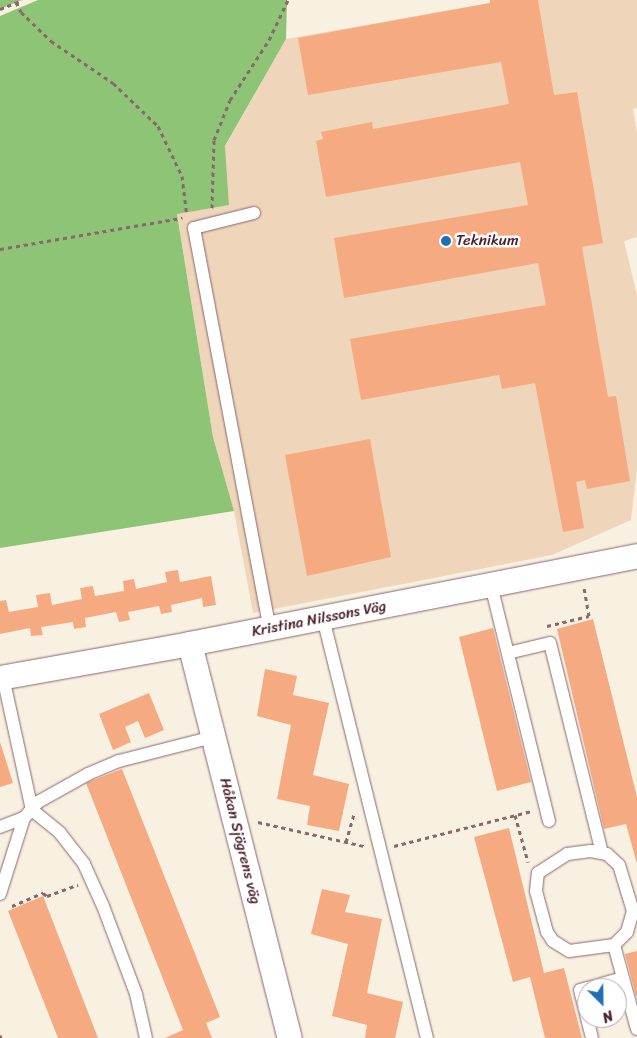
<!DOCTYPE html>
<html>
<head>
<meta charset="utf-8">
<style>
	body { margin:0 }
	#map { position:relative; width:637px; height:1038px; overflow:hidden; background:#f8f1e2; font-family:Sriracha,sans-serif }
	div>[style] { position:absolute }
	[style*='--x'] { left:calc(var(--x)*1px); top:calc(var(--y)*1px); width:calc(var(--w)*1px); rotate:calc(var(--a)*1deg) }
	.built>* { inset:0; background:#efd6bb }
	.green>* { inset:0; background:#8dc476 }
	.building>* { inset:0; background:#f5aa82 }
	.path>* { height:3px; margin-top:-1.5px; transform-origin:0; background:repeating-linear-gradient(90deg,#87686b 0 4px,transparent 0 8px) }
	.roads { filter:drop-shadow(0 0 1px #87686b) drop-shadow(0 0 1px #87686b) }
	.service>* { height:12px; margin:-6px; padding:0 6px; transform-origin:6px; border-radius:6px; background:#fff }
	.minor>* { height:24px; margin:-12px; padding:0 12px; transform-origin:12px; border-radius:12px; background:#fff }
	.dots>* { width:14px; height:14px; translate:-50% -50%; box-sizing:border-box; border:2px solid #fff; border-radius:50% }
	span { translate:-50% -50%; white-space:nowrap; text-align:center; line-height:1.15; -webkit-text-stroke:5px #fff; paint-order:stroke }
	.poi-label { font-size:15px; color:#4a1f2b }
	.left { translate:0 -50%; text-align:left }
	.street-label { font-size:15px; color:#4a1f2b }
	.north { position:absolute; left:577px; top:978px; width:50px; height:50px; box-sizing:border-box; background:#fff; border:1px solid #b7a5aa; border-radius:50%; rotate:157deg; font-size:14px; font-weight:700; line-height:20px; text-align:center; color:#4a1f2b }
	.north::after { content:''; display:block; margin:auto; width:18px; height:22px; background:#1f6fb2; clip-path:polygon(50% 0,100% 100%,50% 72%,0 100%) }
</style>
</head>
<body>
<div id="map">
	<div class="built">
		<i style="clip-path:polygon(490px 0,637px 0,637px 108px,633px 109px,637px 132px,637px 237px,624px 241px,637px 295px,637px 469px,631px 520px,552px 555px,253px 613px,234px 511px,213px 437px,177px 213px,229px 205px,225px 147px,286px 39px,490px 3px)"></i>
	</div>
	<div class="green">
		<i style="clip-path:polygon(0 0,22px 0,0 9px)"></i>
		<i style="clip-path:polygon(38px 0,287px 0,286px 39px,225px 146px,229px 205px,177px 214px,213px 437px,234px 511px,0 548px,0 16px)"></i>
	</div>
	<div class="building">
		<i style="clip-path:polygon(490px 0,538px 0,554px 95px,577px 92px,603px 243px,582px 247px,608px 397px,616px 396px,630px 481px,587px 489px,585px 480px,576px 482px,584px 528px,563px 532px,535px 383px,502px 389px,499px 375px,361px 400px,350px 339px,546px 305px,538px 263px,344px 298px,334px 238px,528px 205px,520px 162px,326px 197px,316px 141px,323px 139px,321px 132px,372px 122px,373px 129px,509px 104px,501px 62px,308px 95px,298px 38px,490px 3px)"></i>
		<i style="clip-path:polygon(370px 439px,391px 557px,307px 576px,285px 455px)"></i>
		<i style="clip-path:polygon(178px 570px,180px 582px,211px 576px,216px 605px,203px 607px,202px 598px,171px 605px,172px 612px,161px 614px,159px 606px,128px 612px,130px 620px,119px 622px,116px 612px,85px 618px,86px 627px,74px 629px,73px 622px,41px 627px,43px 635px,31px 636px,30px 628px,0 634px,0 601px,6px 600px,9px 612px,38px 607px,36px 595px,50px 593px,52px 605px,82px 599px,80px 588px,93px 586px,95px 596px,124px 591px,123px 581px,134px 579px,136px 589px,167px 582px,165px 572px)"></i>
		<i style="clip-path:polygon(593px 619px,637px 797px,637px 864px,626px 824px,604px 829px,557px 629px)"></i>
		<i style="clip-path:polygon(493px 628px,531px 782px,497px 791px,459px 637px)"></i>
		<i style="clip-path:polygon(265px 669px,297px 676px,293px 695px,329px 703px,313px 775px,349px 784px,339px 831px,307px 825px,310px 806px,277px 799px,291px 725px,257px 716px)"></i>
		<i style="clip-path:polygon(149px 693px,164px 730px,145px 738px,138px 721px,125px 727px,131px 742px,113px 750px,99px 714px)"></i>
		<i style="clip-path:polygon(0 742px,13px 783px,0 787px)"></i>
		<i style="clip-path:polygon(122px 769px,220px 1017px,206px 1023px,212px 1038px,165px 1038px,183px 1030px,86px 783px)"></i>
		<i style="clip-path:polygon(509px 828px,544px 973px,564px 968px,582px 1038px,545px 1038px,530px 977px,513px 982px,474px 837px)"></i>
		<i style="clip-path:polygon(322px 889px,350px 895px,345px 912px,382px 919px,367px 993px,403px 1002px,395px 1038px,365px 1038px,367px 1025px,332px 1016px,348px 944px,311px 934px)"></i>
		<i style="clip-path:polygon(43px 896px,98px 1038px,58px 1038px,8px 911px)"></i>
		<i style="clip-path:polygon(637px 951px,637px 996px,636px 996px,625px 954px)"></i>
	</div>
	<div class="path">
		<i style="--x:16;--y:2;--w:11;--a:63"></i>
		<i style="--x:21;--y:12;--w:42;--a:44"></i>
		<i style="--x:51;--y:41;--w:75;--a:34.1"></i>
		<i style="--x:113;--y:83;--w:62;--a:43.7"></i>
		<i style="--x:158;--y:126;--w:55;--a:64.4"></i>
		<i style="--x:182;--y:176;--w:38;--a:83"></i>
		<i style="--x:0;--y:9;--w:24;--a:-22"></i>
		<i style="--x:212;--y:208;--w:68;--a:-88.3"></i>
		<i style="--x:214;--y:140;--w:43;--a:-68.2"></i>
		<i style="--x:230;--y:100;--w:72;--a:-57"></i>
		<i style="--x:269;--y:40;--w:44;--a:-64.6"></i>
		<i style="--x:0;--y:249;--w:185;--a:-9.7"></i>
		<i style="--x:547;--y:626;--w:43;--a:-13.4"></i>
		<i style="--x:589;--y:616;--w:28;--a:-100"></i>
		<i style="--x:515;--y:815;--w:49;--a:74.5"></i>
		<i style="--x:258;--y:822;--w:109;--a:12.8"></i>
		<i style="--x:346;--y:842;--w:29;--a:-74"></i>
		<i style="--x:394;--y:846;--w:141;--a:-14.3"></i>
		<i style="--x:12;--y:906;--w:34;--a:-23"></i>
		<i style="--x:43;--y:893;--w:5;--a:37"></i>
		<i style="--x:47;--y:896;--w:33;--a:-20"></i>
		<i style="--x:0;--y:1035;--w:3;--a:72"></i>
	</div>
	<div class="roads">
		<div class="service">
			<i style="--x:254;--y:213;--w:62;--a:166"></i>
			<i style="--x:194;--y:228;--w:408;--a:79.3"></i>
			<i style="--x:491;--y:585;--w:243;--a:76.2"></i>
			<i style="--x:323;--y:618;--w:433;--a:76.1"></i>
			<i style="--x:508;--y:653;--w:43;--a:-13.4"></i>
			<i style="--x:550;--y:643;--w:216;--a:76.1"></i>
			<i style="--x:3;--y:677;--w:136;--a:77.7"></i>
			<i style="--x:32;--y:810;--w:36;--a:39"></i>
			<i style="--x:60;--y:833;--w:39;--a:52"></i>
			<i style="--x:84;--y:864;--w:46;--a:65.7"></i>
			<i style="--x:103;--y:906;--w:94;--a:69.4"></i>
			<i style="--x:136;--y:994;--w:45;--a:77.2"></i>
			<i style="--x:0;--y:827;--w:26;--a:-21"></i>
			<i style="--x:24;--y:818;--w:21;--a:-49"></i>
			<i style="--x:38;--y:802;--w:57;--a:-29.2"></i>
			<i style="--x:88;--y:774;--w:34;--a:-23"></i>
			<i style="--x:119;--y:761;--w:97;--a:-14.3"></i>
			<i style="--x:591;--y:851;--w:16;--a:11"></i>
			<i style="--x:607;--y:854;--w:16;--a:43"></i>
			<i style="--x:619;--y:865;--w:48;--a:73.1"></i>
			<i style="--x:633;--y:911;--w:22;--a:106"></i>
			<i style="--x:627;--y:932;--w:18;--a:135"></i>
			<i style="--x:614;--y:945;--w:45;--a:172.4"></i>
			<i style="--x:569;--y:951;--w:19;--a:-148"></i>
			<i style="--x:553;--y:941;--w:11;--a:-124"></i>
			<i style="--x:547;--y:932;--w:42;--a:-105"></i>
			<i style="--x:536;--y:891;--w:18;--a:-84"></i>
			<i style="--x:538;--y:873;--w:35;--a:-33"></i>
			<i style="--x:567;--y:854;--w:24;--a:-7"></i>
			<i style="--x:0;--y:894;--w:80;--a:-72.5"></i>
			<i style="--x:614;--y:945;--w:87;--a:74.7"></i>
			<i style="--x:587;--y:988;--w:7;--a:164"></i>
			<i style="--x:580;--y:990;--w:49;--a:76"></i>
			<i style="--x:588;--y:988;--w:36;--a:-16"></i>
		</div>
		<div class="minor">
			<i style="--x:190;--y:644;--w:406;--a:75.8"></i>
			<i style="--x:0;--y:678;--w:193;--a:-10.1"></i>
			<i style="--x:190;--y:644;--w:456;--a:-11.1"></i>
		</div>
	</div>
	<div class="dots">
		<i style="left:446px;top:241px;background:#1f6fb2"></i>
	</div>
	<div class="poi-label">
		<span class="left" style="left:456px;top:241px">Teknikum</span>
	</div>
	<div class="street-label">
		<span style="left:319px;top:619px;rotate:-11deg">Kristina Nilssons Väg</span>
		<span style="left:240px;top:841px;rotate:76deg">Håkan Sjögrens väg</span>
	</div>
	<div class="north">N</div>
</div>
</body>
</html>
